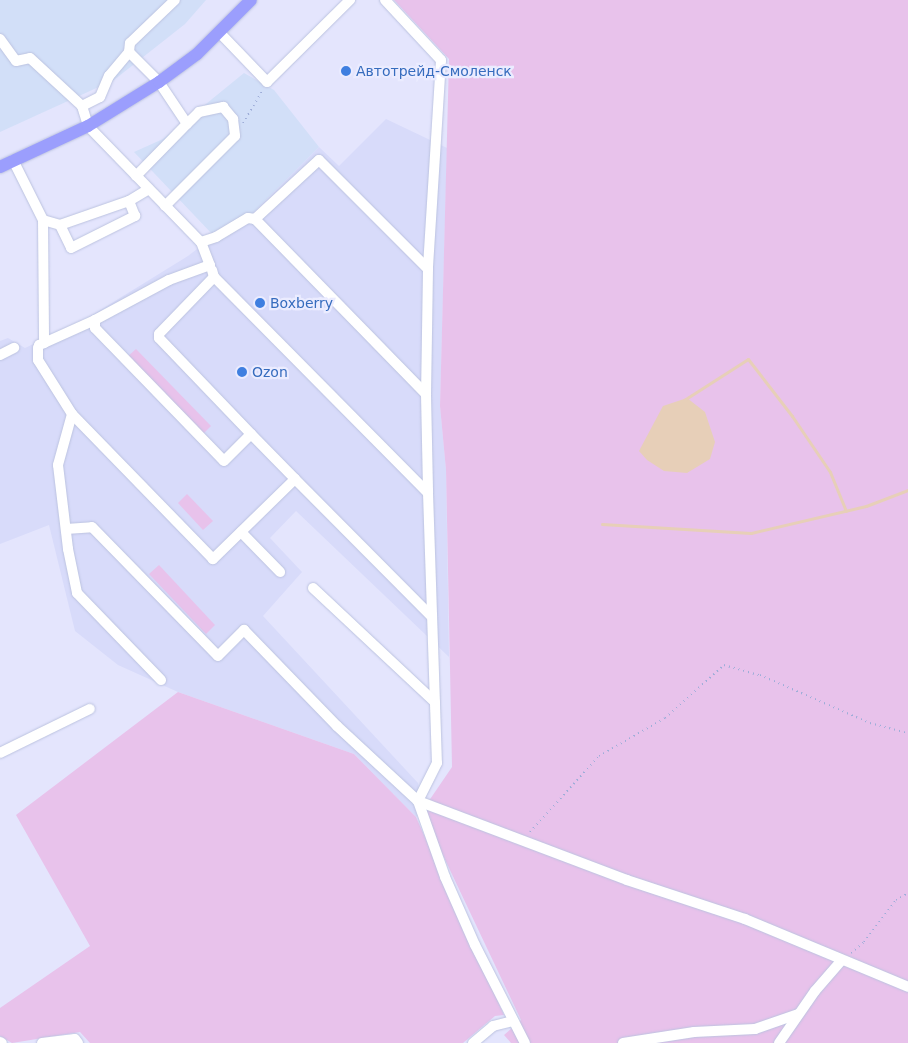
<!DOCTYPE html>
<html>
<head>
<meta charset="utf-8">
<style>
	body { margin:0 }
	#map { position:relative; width:908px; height:1043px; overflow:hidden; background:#e4e5fd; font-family:"DejaVu Sans",sans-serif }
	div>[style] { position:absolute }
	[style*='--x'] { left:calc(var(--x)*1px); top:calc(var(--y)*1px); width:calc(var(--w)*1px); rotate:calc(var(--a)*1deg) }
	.residential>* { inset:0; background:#d8dbfa }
	.commercial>* { inset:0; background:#d2dff8 }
	.green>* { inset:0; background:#e8c2eb }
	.water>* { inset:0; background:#e7cfb8 }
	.stream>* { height:3px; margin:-1.5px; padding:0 1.5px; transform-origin:1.5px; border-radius:1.5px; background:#e7cfb8 }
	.path>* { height:2px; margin-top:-1px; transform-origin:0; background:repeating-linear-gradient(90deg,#9eadd8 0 1px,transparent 0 5px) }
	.roads { filter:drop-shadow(0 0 1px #bcc3e0) drop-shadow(0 0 1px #bcc3e0) }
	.minor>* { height:10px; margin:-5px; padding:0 5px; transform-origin:5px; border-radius:5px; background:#fff }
	.major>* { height:12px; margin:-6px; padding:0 6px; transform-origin:6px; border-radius:6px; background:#9b9efd }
	.dots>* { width:14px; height:14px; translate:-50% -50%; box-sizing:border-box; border:2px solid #ebecff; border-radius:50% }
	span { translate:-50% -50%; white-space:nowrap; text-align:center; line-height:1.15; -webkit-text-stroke:4.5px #ebecff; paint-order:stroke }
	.shop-label { font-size:14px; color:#366cbe }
	.left { translate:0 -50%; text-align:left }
</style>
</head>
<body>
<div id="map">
	<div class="residential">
		<i style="clip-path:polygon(386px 119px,447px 148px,440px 406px,446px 470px,449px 657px,296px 511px,270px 538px,302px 572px,263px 616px,418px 783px,422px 811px,416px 817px,354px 754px,178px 692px,118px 665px,75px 631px,49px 525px,0 544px,0 341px,8px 338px,25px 348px,81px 322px,188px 256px,214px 236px,250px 216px,319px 147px,339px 166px)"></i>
	</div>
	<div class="commercial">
		<i style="clip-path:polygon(0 0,206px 0,185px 24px,114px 80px,0 132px)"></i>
		<i style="clip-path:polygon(244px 73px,274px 90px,319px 147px,250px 216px,214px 236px,134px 152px,163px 139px)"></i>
	</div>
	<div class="green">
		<i style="clip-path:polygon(394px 0,908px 0,908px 1043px,511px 1043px,504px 1035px,521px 1020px,422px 811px,452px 767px,446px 470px,440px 406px,449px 59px)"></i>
		<i style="clip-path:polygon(136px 349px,211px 426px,202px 435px,126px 358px)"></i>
		<i style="clip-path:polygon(187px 494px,213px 521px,203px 530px,178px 503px)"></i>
		<i style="clip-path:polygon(159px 565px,215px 625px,206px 634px,149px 574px)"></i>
		<i style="clip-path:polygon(178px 692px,354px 754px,416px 817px,504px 1015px,495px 1016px,463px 1043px,90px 1043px,80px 1032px,12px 1043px,0 1036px,0 1008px,90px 946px,16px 815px)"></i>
	</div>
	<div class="water">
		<i style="clip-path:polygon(687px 398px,705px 412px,715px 442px,710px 459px,687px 473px,664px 471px,647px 460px,639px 451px,663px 406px)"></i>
	</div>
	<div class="stream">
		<i style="--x:684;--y:400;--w:76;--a:-32.6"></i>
		<i style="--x:748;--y:359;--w:72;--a:52.3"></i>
		<i style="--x:792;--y:416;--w:68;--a:55.8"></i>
		<i style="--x:830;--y:472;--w:42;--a:67.7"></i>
		<i style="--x:602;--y:524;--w:149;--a:3.5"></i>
		<i style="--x:751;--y:533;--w:118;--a:-13.2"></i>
		<i style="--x:866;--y:506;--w:45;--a:-20.9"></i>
	</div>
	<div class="path">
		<i style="--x:243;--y:123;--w:37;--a:-59"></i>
		<i style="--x:530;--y:832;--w:103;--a:-47.8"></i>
		<i style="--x:599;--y:756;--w:76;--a:-29.9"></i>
		<i style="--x:665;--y:718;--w:79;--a:-41.9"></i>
		<i style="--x:724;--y:665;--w:37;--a:16"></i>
		<i style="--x:760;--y:675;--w:120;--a:23.6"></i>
		<i style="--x:870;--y:723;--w:39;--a:15"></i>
		<i style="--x:851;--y:953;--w:17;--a:-40"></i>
		<i style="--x:864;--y:942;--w:53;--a:-52.7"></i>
		<i style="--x:896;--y:900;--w:14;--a:-30"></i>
	</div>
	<div class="roads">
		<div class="minor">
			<i style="--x:385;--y:0;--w:82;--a:47"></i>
			<i style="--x:441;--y:60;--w:209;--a:93.6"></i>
			<i style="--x:220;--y:33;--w:68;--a:46.2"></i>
			<i style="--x:267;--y:82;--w:117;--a:-44.7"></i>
			<i style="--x:0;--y:39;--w:27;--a:54"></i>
			<i style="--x:16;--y:61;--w:14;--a:-12"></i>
			<i style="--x:30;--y:58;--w:71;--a:42.7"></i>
			<i style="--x:82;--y:106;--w:21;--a:73"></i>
			<i style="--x:88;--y:126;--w:162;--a:45.8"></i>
			<i style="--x:201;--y:242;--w:25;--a:69"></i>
			<i style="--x:210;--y:265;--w:44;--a:159.9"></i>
			<i style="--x:169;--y:280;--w:84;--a:151.6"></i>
			<i style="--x:95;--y:320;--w:8;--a:90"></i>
			<i style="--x:95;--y:328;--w:185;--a:45.9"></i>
			<i style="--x:224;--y:461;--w:38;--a:-45"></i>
			<i style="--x:251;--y:434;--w:63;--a:45.6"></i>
			<i style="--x:295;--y:479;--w:115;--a:135.7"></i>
			<i style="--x:213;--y:559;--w:202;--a:-134.2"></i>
			<i style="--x:129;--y:52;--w:9;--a:-84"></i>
			<i style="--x:130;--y:43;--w:62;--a:-43.7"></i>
			<i style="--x:82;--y:106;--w:20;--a:-27"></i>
			<i style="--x:100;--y:97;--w:23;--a:-67"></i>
			<i style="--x:109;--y:76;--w:31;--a:-50"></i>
			<i style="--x:129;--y:52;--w:42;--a:45"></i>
			<i style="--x:159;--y:82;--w:50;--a:56.3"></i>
			<i style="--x:187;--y:124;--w:17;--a:-45"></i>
			<i style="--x:199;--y:112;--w:25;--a:-12"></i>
			<i style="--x:223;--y:107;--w:16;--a:50"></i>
			<i style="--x:233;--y:119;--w:17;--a:83"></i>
			<i style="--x:235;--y:136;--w:99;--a:135"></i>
			<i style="--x:13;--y:160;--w:67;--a:63.4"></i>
			<i style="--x:43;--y:220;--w:123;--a:89.5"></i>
			<i style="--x:44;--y:343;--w:56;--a:-24.3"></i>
			<i style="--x:136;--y:176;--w:73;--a:-45.6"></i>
			<i style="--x:255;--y:219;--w:87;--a:-42.7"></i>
			<i style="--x:319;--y:160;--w:154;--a:45"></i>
			<i style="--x:428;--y:269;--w:125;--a:90.9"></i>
			<i style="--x:43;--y:220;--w:18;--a:16"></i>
			<i style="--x:60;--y:225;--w:73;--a:-19.2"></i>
			<i style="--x:129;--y:201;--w:23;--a:-31"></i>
			<i style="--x:60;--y:225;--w:25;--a:64"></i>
			<i style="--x:71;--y:248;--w:72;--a:-26.6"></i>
			<i style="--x:135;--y:216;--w:16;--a:-112"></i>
			<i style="--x:201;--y:242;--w:16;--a:-18"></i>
			<i style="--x:216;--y:237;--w:37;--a:-31"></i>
			<i style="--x:248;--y:218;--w:7;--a:8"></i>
			<i style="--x:255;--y:219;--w:245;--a:45.7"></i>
			<i style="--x:426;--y:394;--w:99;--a:88.8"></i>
			<i style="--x:428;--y:493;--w:304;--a:-134.7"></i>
			<i style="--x:212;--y:270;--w:7;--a:74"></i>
			<i style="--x:214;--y:277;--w:79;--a:134"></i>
			<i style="--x:159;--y:334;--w:4;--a:90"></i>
			<i style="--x:159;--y:338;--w:133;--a:46.2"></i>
			<i style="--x:44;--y:343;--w:5;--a:158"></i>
			<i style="--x:39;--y:345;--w:3;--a:108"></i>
			<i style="--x:38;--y:348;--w:12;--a:90"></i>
			<i style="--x:38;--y:360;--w:64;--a:57.8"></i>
			<i style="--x:72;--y:414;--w:53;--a:105.4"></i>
			<i style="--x:58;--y:465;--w:85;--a:83.2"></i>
			<i style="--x:68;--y:549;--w:45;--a:78.4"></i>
			<i style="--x:77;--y:593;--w:121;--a:46"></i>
			<i style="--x:0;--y:355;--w:16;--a:-27"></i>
			<i style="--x:295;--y:479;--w:192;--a:45.2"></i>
			<i style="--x:428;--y:493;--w:270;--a:88.1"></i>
			<i style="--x:437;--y:763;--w:42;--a:116.6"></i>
			<i style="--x:418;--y:801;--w:81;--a:70.4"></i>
			<i style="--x:445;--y:877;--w:74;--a:66.2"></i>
			<i style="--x:475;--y:945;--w:110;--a:63"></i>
			<i style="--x:66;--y:529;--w:26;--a:-4"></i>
			<i style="--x:92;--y:527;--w:180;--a:45.7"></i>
			<i style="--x:218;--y:656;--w:37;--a:-45"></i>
			<i style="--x:244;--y:630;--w:134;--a:45.9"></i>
			<i style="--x:337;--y:726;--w:110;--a:42.8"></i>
			<i style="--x:418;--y:801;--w:223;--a:20.7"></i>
			<i style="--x:627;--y:880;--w:124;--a:18.3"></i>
			<i style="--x:745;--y:919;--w:177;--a:22.6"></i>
			<i style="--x:241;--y:532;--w:56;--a:45.7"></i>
			<i style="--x:313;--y:588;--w:167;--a:43.1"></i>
			<i style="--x:0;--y:753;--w:100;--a:-26.1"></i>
			<i style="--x:0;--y:1042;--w:2;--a:27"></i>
			<i style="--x:42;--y:1043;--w:33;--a:-7"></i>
			<i style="--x:75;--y:1039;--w:5;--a:53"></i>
			<i style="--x:473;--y:1043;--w:26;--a:-40"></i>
			<i style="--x:493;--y:1026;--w:21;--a:-14"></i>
			<i style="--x:623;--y:1043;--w:72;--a:-8.8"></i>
			<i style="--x:694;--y:1032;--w:61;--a:-2.8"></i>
			<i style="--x:755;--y:1029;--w:46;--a:-19.2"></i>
			<i style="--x:779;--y:1043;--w:63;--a:-55.3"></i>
			<i style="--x:815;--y:991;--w:40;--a:-49"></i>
		</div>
		<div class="major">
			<i style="--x:0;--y:167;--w:97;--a:-25"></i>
			<i style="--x:88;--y:126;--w:84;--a:-31.8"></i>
			<i style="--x:159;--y:82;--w:47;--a:-36.4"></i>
			<i style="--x:197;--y:54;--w:76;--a:-45"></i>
		</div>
	</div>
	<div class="dots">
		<i style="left:346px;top:71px;background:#3f7fe0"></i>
		<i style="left:260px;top:303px;background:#3f7fe0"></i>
		<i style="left:242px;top:372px;background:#3f7fe0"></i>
	</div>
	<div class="shop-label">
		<span class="left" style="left:356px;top:71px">Автотрейд-Смоленск</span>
		<span class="left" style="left:270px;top:303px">Boxberry</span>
		<span class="left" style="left:252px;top:372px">Ozon</span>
	</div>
</div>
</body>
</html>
